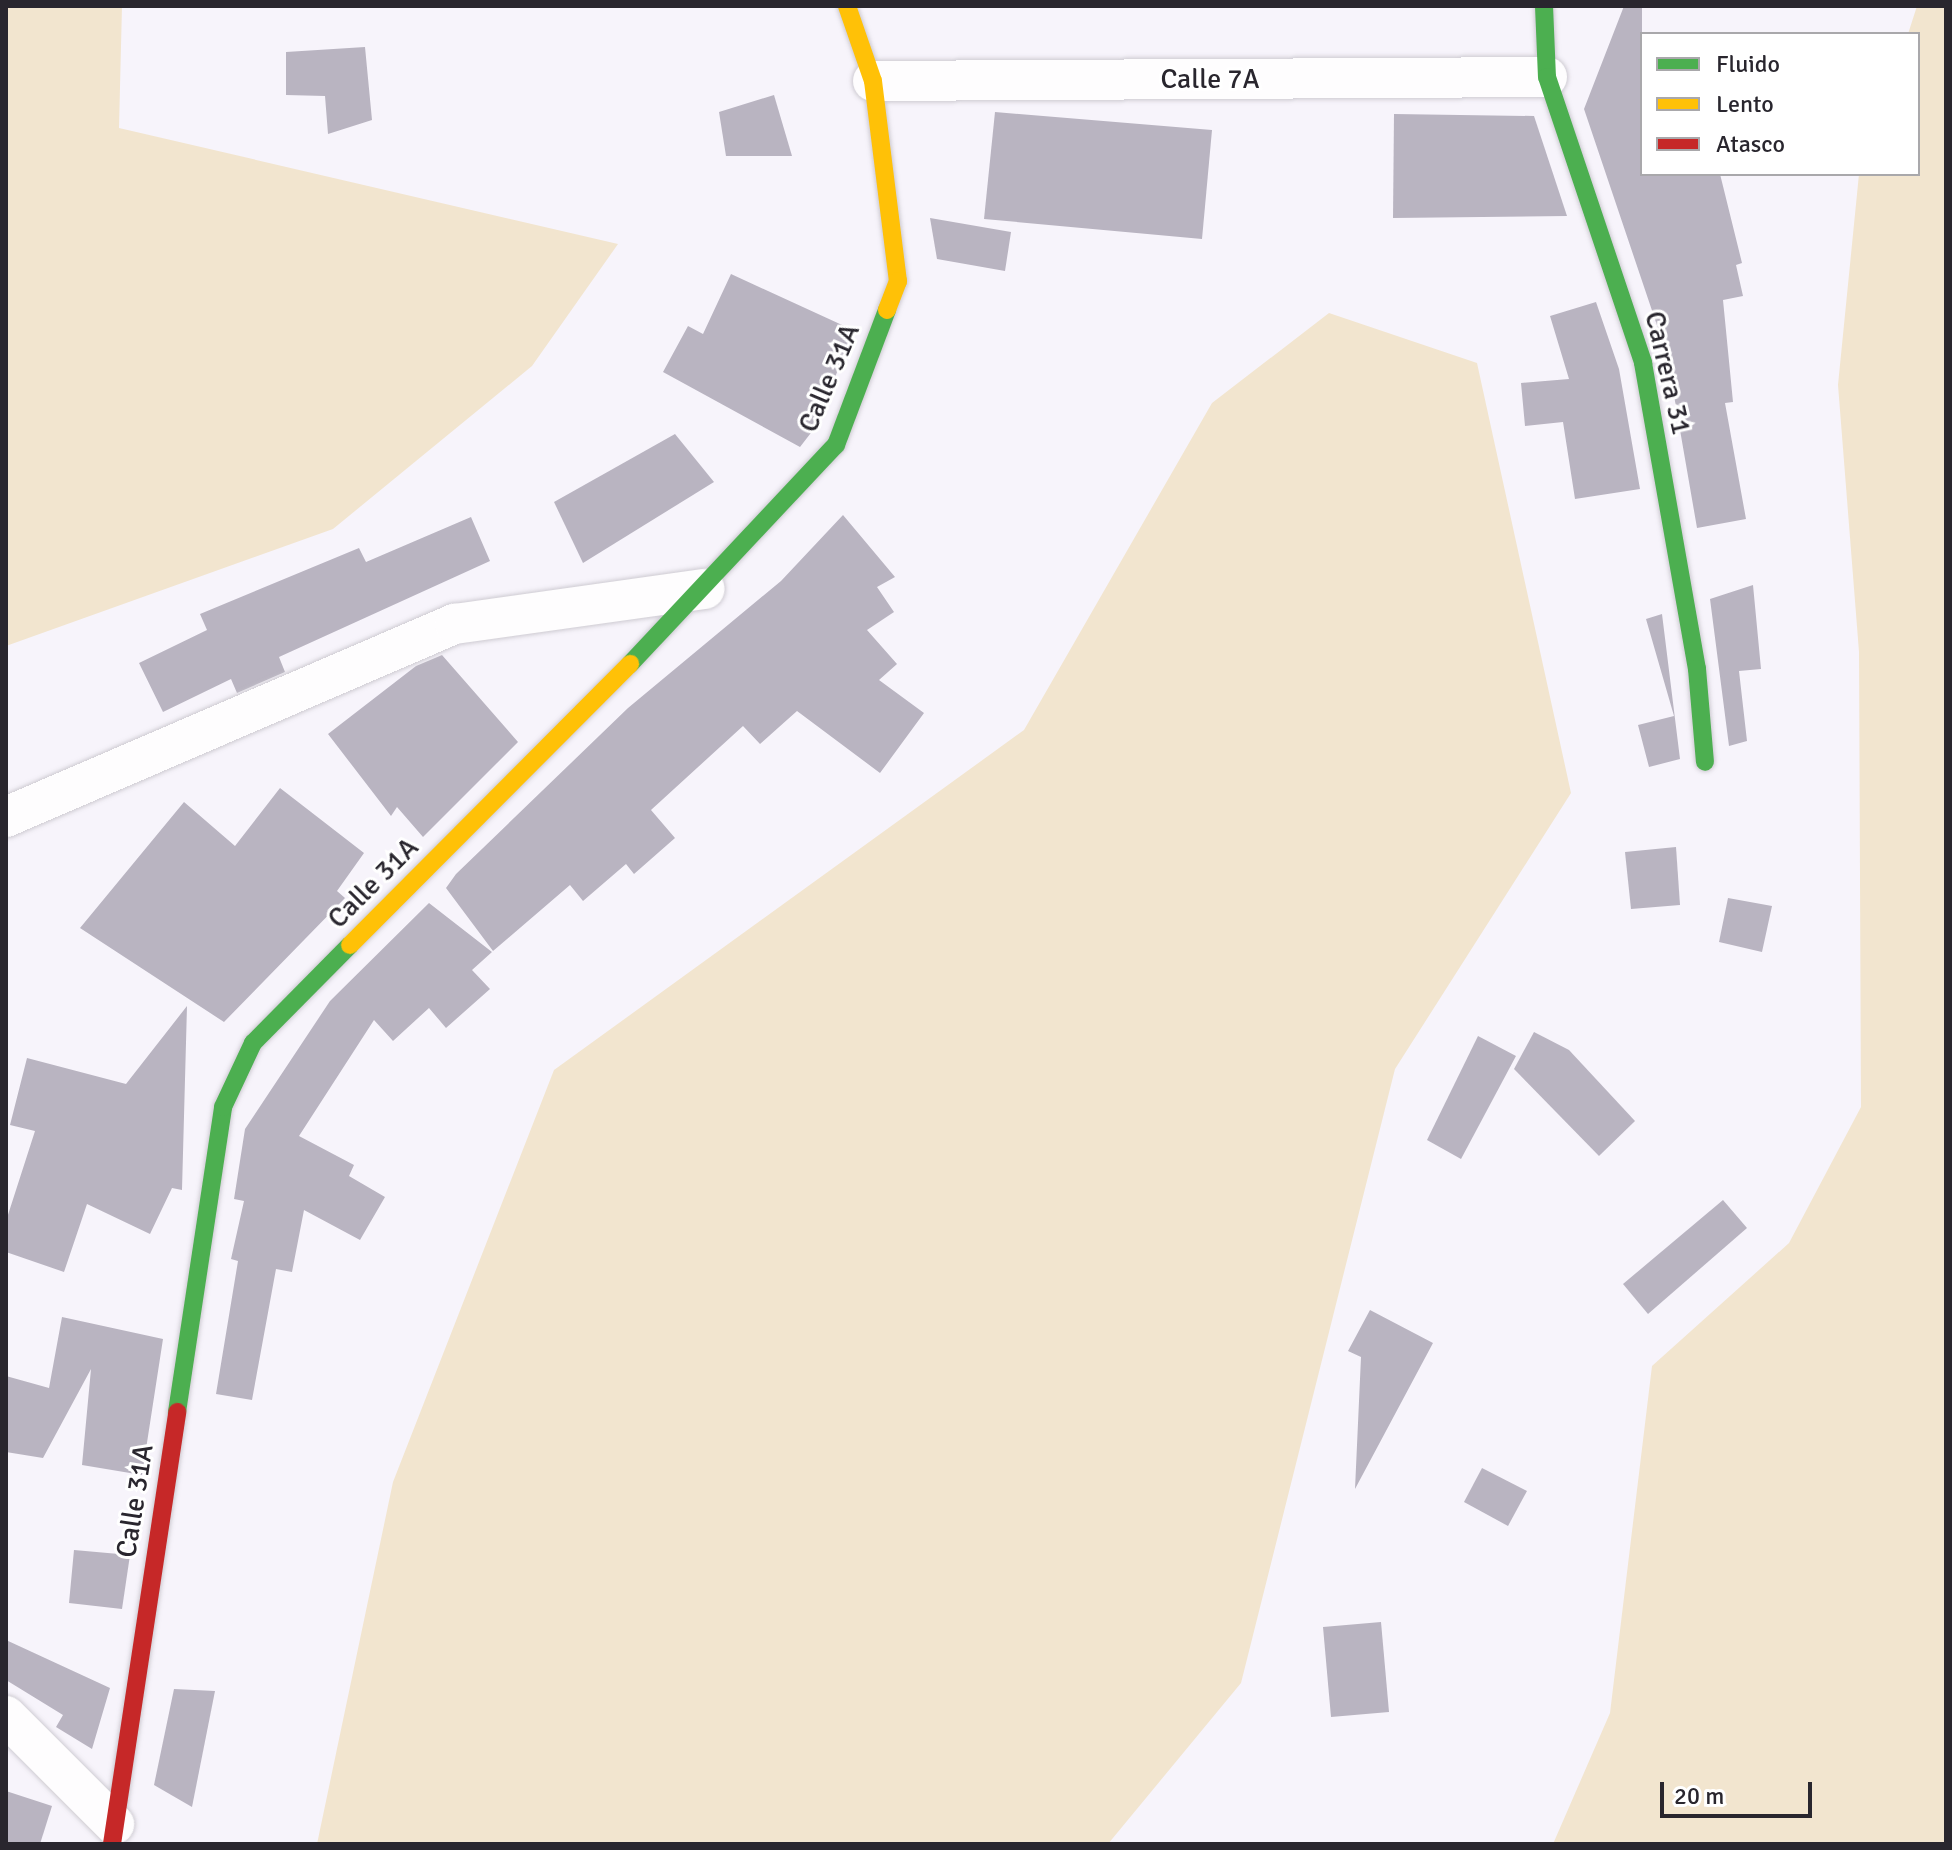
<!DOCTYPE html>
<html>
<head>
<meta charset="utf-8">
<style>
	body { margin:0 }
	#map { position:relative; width:1952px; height:1850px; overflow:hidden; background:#f7f4fb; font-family:Signika,sans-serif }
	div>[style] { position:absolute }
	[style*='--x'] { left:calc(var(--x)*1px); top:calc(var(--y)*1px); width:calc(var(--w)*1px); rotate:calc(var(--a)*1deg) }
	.green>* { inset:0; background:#f2e5cf }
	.building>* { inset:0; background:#b9b4c1 }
	.roads { filter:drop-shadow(0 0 2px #cecbd2) drop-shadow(0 0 2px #cecbd2) }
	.street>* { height:40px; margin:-20px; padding:0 20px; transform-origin:20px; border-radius:20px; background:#fefdfe }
	.fast>* { height:18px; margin:-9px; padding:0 9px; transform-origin:9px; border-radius:9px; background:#4caf50 }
	.slow>* { height:18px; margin:-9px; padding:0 9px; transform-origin:9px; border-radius:9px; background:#ffc107 }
	.jam>* { height:18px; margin:-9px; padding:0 9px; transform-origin:9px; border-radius:9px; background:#c62828 }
	span { translate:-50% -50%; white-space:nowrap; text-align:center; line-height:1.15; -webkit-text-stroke:6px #fff; paint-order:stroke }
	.street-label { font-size:28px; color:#29262e }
	.frame { position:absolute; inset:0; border:8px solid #29262e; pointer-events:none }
	.legend { position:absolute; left:1640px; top:32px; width:280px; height:144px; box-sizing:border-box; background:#fff; border:2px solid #a9a8ab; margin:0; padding:10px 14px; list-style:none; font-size:24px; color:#29262e }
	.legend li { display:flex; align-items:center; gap:16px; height:40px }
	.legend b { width:40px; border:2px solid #a9a8ab }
	.scale { position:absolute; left:1660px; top:1782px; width:152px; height:36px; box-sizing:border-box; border:4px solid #29262e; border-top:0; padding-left:10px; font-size:24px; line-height:28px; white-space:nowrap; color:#29262e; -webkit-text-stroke:6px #fff; paint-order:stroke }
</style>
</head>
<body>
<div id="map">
	<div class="green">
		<i style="clip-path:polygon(6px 6px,122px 6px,119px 128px,618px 244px,532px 366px,333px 529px,6px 646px)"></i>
		<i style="clip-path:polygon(1917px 6px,1946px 6px,1946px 1844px,1553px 1844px,1610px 1713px,1652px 1366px,1789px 1243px,1861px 1107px,1859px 652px,1838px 385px,1859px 174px,1918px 174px,1918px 34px,1908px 34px)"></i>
		<i style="clip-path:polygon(1329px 313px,1477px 363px,1571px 793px,1395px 1069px,1241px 1683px,1108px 1844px,317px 1844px,393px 1482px,554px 1070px,1024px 730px,1212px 403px)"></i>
	</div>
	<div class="building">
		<i style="clip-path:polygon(1624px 6px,1642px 6px,1642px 174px,1720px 174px,1742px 263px,1736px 265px,1743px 296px,1723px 300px,1733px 402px,1725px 403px,1746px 519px,1697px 528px,1667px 355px,1584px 109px)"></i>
		<i style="clip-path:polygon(365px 47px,372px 120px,328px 134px,325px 96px,286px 95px,286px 52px)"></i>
		<i style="clip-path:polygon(774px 95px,792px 156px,726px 156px,719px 112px)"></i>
		<i style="clip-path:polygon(995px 112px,1212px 130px,1202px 239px,984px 219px)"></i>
		<i style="clip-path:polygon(1394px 114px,1534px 116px,1567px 216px,1393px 218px)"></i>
		<i style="clip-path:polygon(930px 218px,1011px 232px,1005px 271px,937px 259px)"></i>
		<i style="clip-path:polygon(731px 274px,853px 330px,817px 425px,800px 447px,663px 372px,688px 326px,703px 334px)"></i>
		<i style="clip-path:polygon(1596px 302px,1619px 369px,1640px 489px,1575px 499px,1563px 422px,1525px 426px,1521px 383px,1569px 379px,1550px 316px)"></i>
		<i style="clip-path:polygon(675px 434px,714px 482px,583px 563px,554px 502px)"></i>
		<i style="clip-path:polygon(843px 515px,895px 577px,877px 587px,894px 612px,867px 630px,897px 664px,879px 680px,924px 713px,880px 773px,797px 711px,760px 744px,743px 726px,651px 810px,675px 838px,634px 874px,626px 864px,583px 901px,570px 885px,493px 951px,446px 888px,456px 874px,628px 708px,781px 581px)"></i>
		<i style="clip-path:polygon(471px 517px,490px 561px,279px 657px,285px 672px,237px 693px,231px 679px,163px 712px,139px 663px,207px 630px,200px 614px,359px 548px,366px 562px)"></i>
		<i style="clip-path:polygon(1753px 585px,1761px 669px,1739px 671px,1747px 741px,1729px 746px,1710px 599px)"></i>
		<i style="clip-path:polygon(1662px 614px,1680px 759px,1649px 767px,1638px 725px,1674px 716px,1646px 619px)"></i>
		<i style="clip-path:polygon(442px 655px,518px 742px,423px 837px,397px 807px,391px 816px,328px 734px,416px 666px)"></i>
		<i style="clip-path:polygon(280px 788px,364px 853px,337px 891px,345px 898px,224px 1022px,80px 928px,184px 802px,235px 846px)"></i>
		<i style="clip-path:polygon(1676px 847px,1680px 905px,1631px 909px,1625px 852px)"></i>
		<i style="clip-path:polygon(1728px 898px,1772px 906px,1762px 952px,1719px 942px)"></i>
		<i style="clip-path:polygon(429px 903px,492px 952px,472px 970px,490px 989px,446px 1028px,429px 1008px,393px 1041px,374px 1020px,299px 1136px,354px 1165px,349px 1176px,385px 1197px,360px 1240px,304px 1210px,292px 1272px,276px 1269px,252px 1400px,216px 1394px,238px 1261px,231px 1259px,244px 1201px,234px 1199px,245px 1129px,330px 1001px)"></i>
		<i style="clip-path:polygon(187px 1006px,182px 1190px,172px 1188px,150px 1234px,87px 1204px,64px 1272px,6px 1252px,6px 1221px,35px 1131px,10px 1125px,27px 1058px,126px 1084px)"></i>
		<i style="clip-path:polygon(1534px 1032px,1569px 1050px,1635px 1121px,1599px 1156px,1514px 1069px)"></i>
		<i style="clip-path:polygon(1478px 1036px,1516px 1056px,1461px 1159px,1427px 1140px)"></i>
		<i style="clip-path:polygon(1723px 1200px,1747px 1228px,1648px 1314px,1623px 1284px)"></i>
		<i style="clip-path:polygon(1370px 1310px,1433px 1343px,1355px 1489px,1361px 1357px,1348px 1351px)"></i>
		<i style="clip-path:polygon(62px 1317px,163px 1339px,142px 1475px,82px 1465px,91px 1369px,43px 1458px,6px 1452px,6px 1376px,49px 1388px)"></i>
		<i style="clip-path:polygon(1482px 1468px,1527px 1491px,1508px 1526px,1464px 1502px)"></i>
		<i style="clip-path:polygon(74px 1550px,130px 1555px,122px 1609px,69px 1603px)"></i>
		<i style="clip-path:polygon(1381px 1622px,1389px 1712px,1331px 1717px,1323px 1627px)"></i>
		<i style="clip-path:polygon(6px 1640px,110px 1688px,92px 1749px,56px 1727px,63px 1715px,6px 1680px)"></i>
		<i style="clip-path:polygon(174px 1689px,215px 1691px,192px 1807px,154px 1785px)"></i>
		<i style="clip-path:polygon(6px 1791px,52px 1806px,40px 1844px,6px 1844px)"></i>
	</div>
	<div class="roads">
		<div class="street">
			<i style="--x:873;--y:81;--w:674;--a:-0.34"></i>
			<i style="--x:6;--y:817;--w:489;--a:-23.3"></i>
			<i style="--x:455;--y:624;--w:252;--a:-8"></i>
			<i style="--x:6;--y:1716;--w:153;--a:45"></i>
		</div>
		<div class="fast">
			<i style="--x:1544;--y:6;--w:71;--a:87.6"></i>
			<i style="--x:1547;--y:77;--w:302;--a:71.4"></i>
			<i style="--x:1643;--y:363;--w:311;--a:80"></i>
			<i style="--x:1697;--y:669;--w:93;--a:85.1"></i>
			<i style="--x:630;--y:664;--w:301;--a:-46.8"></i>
			<i style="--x:836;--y:445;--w:144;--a:-69.3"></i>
			<i style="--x:177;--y:1412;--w:308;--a:-81.4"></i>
			<i style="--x:223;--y:1107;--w:71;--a:-64.9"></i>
			<i style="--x:253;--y:1043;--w:138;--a:-45.3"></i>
		</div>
		<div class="slow">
			<i style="--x:847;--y:6;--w:79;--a:70.9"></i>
			<i style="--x:873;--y:81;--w:202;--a:82.9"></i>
			<i style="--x:898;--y:281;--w:31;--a:111"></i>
			<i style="--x:350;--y:945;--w:397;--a:-45.1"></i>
		</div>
		<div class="jam">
			<i style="--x:112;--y:1844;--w:437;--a:-81.4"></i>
		</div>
	</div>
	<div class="street-label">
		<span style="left:1210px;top:79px">Calle 7A</span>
		<span style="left:1668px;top:373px;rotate:77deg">Carrera 31</span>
		<span style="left:829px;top:378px;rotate:-67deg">Calle 31A</span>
		<span style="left:373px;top:883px;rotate:-45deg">Calle 31A</span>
		<span style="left:135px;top:1501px;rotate:-81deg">Calle 31A</span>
	</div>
	<div class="frame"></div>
	<ul class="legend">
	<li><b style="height:10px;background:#4caf50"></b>Fluido</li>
	<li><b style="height:10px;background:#ffc107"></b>Lento</li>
	<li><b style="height:10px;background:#c62828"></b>Atasco</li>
	</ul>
	<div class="scale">20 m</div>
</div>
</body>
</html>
